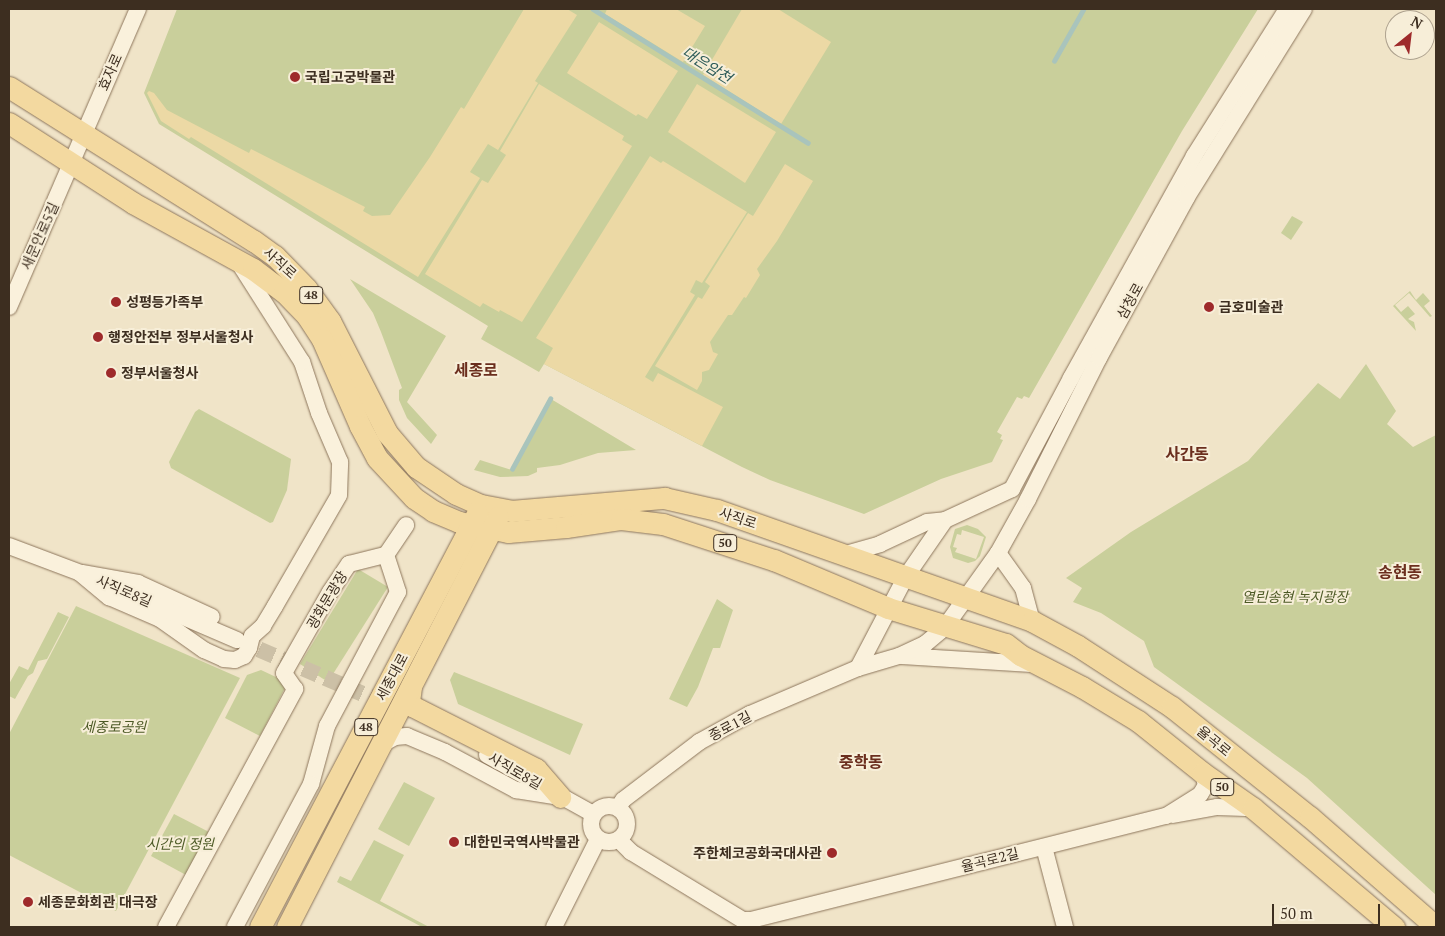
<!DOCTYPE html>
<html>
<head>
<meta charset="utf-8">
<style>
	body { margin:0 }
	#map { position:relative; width:1445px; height:936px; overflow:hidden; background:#f0e4c8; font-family:"PT Serif","Noto Sans KR",serif }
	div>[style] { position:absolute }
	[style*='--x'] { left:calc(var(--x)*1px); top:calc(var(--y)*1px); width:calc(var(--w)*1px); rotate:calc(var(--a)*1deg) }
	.green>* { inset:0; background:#c9cf9b }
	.sand>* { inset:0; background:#ecd9a5 }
	.stream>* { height:4.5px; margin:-2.25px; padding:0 2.25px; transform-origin:2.25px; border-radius:2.25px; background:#a9c4bc }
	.minor-tunnel>* { height:16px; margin-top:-8px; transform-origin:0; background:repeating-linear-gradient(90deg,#ccc0a6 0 16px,transparent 0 24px) }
	.roads { filter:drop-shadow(0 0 1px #8d765c) drop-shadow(0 0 1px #8d765c) }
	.minor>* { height:16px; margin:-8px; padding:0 8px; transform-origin:8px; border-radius:8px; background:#faf1dc }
	.minor>.ring { margin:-8px; padding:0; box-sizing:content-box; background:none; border:16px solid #faf1dc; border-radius:50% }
	.major>* { height:21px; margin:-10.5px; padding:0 10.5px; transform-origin:10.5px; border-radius:10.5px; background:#f3d9a0 }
	.dots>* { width:14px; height:14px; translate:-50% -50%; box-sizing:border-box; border:2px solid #f7eed8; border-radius:50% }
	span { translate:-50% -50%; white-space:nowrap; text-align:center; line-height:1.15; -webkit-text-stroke:4px #f7eed8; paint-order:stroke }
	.shield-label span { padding:1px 4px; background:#f7eed8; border:1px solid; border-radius:4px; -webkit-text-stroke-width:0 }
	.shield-label { font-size:12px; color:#3d2e20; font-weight:700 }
	.street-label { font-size:14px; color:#3d2e20 }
	.poi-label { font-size:14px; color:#3d2e20; font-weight:700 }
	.left { translate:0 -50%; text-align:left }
	.right { translate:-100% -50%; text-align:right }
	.park-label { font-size:14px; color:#4d5a26; font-style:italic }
	.water-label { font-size:15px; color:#2f5d5a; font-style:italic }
	.quarter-label { font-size:16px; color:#6b2e1e; font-weight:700 }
	.frame { position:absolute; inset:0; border:10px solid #3d2e20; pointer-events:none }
	.north { position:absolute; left:1385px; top:10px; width:50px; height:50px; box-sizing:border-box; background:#f7eed8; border:1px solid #ada18e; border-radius:50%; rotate:29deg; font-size:14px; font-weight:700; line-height:20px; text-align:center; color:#3d2e20 }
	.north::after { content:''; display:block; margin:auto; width:18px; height:22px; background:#9e2a2b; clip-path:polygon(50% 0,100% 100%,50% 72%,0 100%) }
	.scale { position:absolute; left:1272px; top:904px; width:108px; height:22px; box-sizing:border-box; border:2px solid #3d2e20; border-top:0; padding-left:6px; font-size:15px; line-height:18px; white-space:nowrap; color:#3d2e20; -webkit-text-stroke:4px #f7eed8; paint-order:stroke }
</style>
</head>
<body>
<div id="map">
	<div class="green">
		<i style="clip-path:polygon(177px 9px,1258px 9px,1182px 131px,1029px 398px,1024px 396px,1022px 399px,1017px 397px,997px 432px,1002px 435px,1000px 439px,1003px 440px,992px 462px,941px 479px,864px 514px,770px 480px,742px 467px,544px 364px,539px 372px,481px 339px,488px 326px,159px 124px,144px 93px)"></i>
		<i style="clip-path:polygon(1292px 216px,1303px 222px,1291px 240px,1281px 233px)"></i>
		<i style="clip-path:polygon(350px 279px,446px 336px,407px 402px,437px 435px,431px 444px,407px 418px,399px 400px,399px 390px,402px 388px,381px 332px,373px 313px)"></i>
		<i style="clip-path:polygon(1410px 291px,1416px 300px,1423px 293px,1430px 301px,1424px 306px,1432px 316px,1430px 317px,1409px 293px,1395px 305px,1401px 312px,1408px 306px,1415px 314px,1408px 319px,1414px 322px,1416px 331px,1393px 306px)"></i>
		<i style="clip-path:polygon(1366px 364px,1396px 411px,1387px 424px,1413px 447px,1436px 435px,1436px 895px,1307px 778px,1154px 667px,1144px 641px,1101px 613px,1073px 602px,1082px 588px,1066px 578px,1131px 532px,1248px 461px,1318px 383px,1340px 399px)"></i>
		<i style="clip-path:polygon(551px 399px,636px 450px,598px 453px,560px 465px,537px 468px,537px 472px,528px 476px,500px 477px,474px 470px,480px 460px,512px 470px)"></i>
		<i style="clip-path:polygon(199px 409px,291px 459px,287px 490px,273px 522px,270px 523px,171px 468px,169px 462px,195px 412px)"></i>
		<i style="clip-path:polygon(evenodd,967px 525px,978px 529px,986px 537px,980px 556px,975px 561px,968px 563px,953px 558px,950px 547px,955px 529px,967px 525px,962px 530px,984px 537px,976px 559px,955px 552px,957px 548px,953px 547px,957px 534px,961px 535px,962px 530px)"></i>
		<i style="clip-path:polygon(358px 569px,388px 587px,328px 682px,300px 664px)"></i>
		<i style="clip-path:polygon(717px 599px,733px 610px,720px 648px,713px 648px,698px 687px,687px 707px,669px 699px)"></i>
		<i style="clip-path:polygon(76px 606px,240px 678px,116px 911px,9px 855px,9px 734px)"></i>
		<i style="clip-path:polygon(58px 612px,69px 617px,47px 659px,38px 661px,33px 673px,28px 676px,15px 699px,9px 696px,9px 684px,19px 666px,28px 670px)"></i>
		<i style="clip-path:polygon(261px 670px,278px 678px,286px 686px,260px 736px,225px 718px,247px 675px)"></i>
		<i style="clip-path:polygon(454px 672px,583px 724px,570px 755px,458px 704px,450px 680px)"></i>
		<i style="clip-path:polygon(404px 782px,435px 798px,409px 846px,378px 829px)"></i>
		<i style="clip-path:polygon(174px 814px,209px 832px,186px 875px,151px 856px)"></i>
		<i style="clip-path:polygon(374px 840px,404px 855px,380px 901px,429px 927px,422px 927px,337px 882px,340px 876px,351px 881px)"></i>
	</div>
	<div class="sand">
		<i style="clip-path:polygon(524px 9px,567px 9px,577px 15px,535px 81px,538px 83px,498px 150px,488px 144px,470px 172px,480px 178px,418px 277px,191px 137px,189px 139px,161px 121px,147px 93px,149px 91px,154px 93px,167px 110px,249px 153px,251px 149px,365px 207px,363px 211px,372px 216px,390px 215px,430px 157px,461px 107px,464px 109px)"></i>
		<i style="clip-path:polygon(607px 9px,676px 9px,705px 26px,683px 62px,605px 14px)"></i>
		<i style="clip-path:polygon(742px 9px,778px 9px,831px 42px,781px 124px,703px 75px)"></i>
		<i style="clip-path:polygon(599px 22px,678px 71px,647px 119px,638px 114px,636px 116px,567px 73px)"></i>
		<i style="clip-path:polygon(539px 84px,624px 136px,622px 140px,632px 146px,522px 322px,500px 310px,499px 312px,483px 303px,480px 307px,425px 274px,482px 180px,488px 183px,506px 155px,500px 151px)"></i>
		<i style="clip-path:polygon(697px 84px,776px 132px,745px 183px,668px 132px)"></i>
		<i style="clip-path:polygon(650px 156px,661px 163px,663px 161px,747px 212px,702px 283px,696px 280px,690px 292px,695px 295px,645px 377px,653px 382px,658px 373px,723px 407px,702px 446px,544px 364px,553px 348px,536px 338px)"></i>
		<i style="clip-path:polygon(785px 164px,813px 181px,777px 241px,757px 269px,760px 275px,746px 298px,744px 297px,732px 315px,728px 315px,710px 342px,713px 352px,718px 354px,709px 370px,702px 372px,702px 381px,697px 390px,655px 366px,698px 297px,702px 299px,710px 286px,705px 282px,748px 213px,753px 216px)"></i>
	</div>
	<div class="stream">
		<i style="--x:593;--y:9;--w:253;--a:31.9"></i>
		<i style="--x:1054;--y:61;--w:59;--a:-60.4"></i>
		<i style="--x:512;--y:469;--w:80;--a:-61.5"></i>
	</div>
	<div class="minor-tunnel">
		<i style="--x:237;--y:640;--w:188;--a:23.2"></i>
	</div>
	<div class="roads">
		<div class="minor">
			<i style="--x:9;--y:307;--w:325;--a:-66.6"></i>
			<i style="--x:9;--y:546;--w:88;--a:20.7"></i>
			<i style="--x:998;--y:553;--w:43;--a:54.5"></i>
			<i style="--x:1023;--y:588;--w:34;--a:75"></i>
			<i style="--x:846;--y:554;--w:35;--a:-16"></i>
			<i style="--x:880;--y:544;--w:52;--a:-25.1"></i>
			<i style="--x:927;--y:522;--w:18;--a:-6"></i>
			<i style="--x:945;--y:520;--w:74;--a:-24.8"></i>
			<i style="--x:1012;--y:489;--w:126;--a:-62"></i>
			<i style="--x:1071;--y:378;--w:254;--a:-61"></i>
			<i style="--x:1194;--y:156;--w:174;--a:-57.7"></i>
			<i style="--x:386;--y:555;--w:36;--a:-56"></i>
			<i style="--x:80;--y:573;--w:38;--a:40"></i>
			<i style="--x:109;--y:597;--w:56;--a:23.3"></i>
			<i style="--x:160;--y:619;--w:54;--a:35.2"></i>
			<i style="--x:204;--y:650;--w:22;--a:24"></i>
			<i style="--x:224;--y:659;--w:11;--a:5"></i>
			<i style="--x:235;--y:660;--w:10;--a:-24"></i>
			<i style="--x:244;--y:656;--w:9;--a:-58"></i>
			<i style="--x:249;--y:648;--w:12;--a:-76"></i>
			<i style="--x:252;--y:636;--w:15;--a:-42"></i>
			<i style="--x:263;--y:626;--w:23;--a:-59"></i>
			<i style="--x:275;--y:606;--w:128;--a:-60"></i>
			<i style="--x:339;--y:495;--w:33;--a:-88"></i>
			<i style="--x:340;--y:462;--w:53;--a:-113.2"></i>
			<i style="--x:319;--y:413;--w:54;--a:-108.4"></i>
			<i style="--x:302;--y:362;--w:117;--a:-122.5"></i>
			<i style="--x:82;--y:573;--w:57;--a:10.1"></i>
			<i style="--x:138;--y:583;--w:81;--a:24.7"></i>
			<i style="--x:125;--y:592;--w:122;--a:23.2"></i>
			<i style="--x:902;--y:656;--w:130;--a:3.5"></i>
			<i style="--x:858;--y:668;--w:102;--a:-62.4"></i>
			<i style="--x:905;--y:578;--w:70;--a:-55.4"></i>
			<i style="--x:380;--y:750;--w:10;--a:-53"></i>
			<i style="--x:386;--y:742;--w:10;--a:-29"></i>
			<i style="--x:395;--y:737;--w:12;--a:-5"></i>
			<i style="--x:407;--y:736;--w:41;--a:22.8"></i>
			<i style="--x:445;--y:752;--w:81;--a:28.2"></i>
			<i style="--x:516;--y:790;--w:45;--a:9"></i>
			<i style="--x:487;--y:755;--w:121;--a:29.1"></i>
			<i class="ring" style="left:591px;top:806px;width:20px;height:20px"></i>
			<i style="--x:618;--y:808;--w:9;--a:-58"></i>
			<i style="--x:623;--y:800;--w:96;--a:-37.3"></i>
			<i style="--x:699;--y:742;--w:58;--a:-28.8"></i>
			<i style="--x:750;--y:714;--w:117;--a:-23.1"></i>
			<i style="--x:858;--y:668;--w:43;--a:-16.3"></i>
			<i style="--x:899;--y:656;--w:29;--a:-25"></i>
			<i style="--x:925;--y:644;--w:26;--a:-40"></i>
			<i style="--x:945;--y:627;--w:91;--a:-54.4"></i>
			<i style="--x:998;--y:553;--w:62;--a:-60.9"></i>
			<i style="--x:1028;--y:499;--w:158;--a:-63.3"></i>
			<i style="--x:1099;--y:358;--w:183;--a:-61.3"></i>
			<i style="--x:1187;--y:197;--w:221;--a:-58.1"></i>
			<i style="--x:1173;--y:815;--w:45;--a:-10.3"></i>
			<i style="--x:1217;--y:807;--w:36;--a:2"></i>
			<i style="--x:619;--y:840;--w:17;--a:45"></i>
			<i style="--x:631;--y:852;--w:131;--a:31.3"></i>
			<i style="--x:743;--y:920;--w:8;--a:0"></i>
			<i style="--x:751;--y:920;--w:428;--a:-14.1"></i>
			<i style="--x:1166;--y:816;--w:40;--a:-32"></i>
			<i style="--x:1200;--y:795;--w:12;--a:-59"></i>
			<i style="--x:1206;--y:785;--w:12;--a:-104"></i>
			<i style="--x:1044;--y:847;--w:83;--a:75.3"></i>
			<i style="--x:166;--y:927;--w:271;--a:-61.5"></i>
			<i style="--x:295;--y:689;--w:19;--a:-125"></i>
			<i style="--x:284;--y:673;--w:93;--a:-60.4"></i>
			<i style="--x:330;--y:592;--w:34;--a:-56"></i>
			<i style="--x:349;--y:564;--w:38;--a:-14"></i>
			<i style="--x:386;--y:555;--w:39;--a:72"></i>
			<i style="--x:398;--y:592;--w:152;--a:117.9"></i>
			<i style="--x:327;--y:726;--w:60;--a:105.4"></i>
			<i style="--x:311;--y:784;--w:162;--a:118"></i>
			<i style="--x:554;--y:927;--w:98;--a:-63.4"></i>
		</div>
		<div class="major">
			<i style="--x:9;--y:87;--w:289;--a:32.2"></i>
			<i style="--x:254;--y:241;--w:26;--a:36"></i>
			<i style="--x:275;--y:256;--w:45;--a:45.9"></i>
			<i style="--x:306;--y:288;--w:41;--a:54"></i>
			<i style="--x:330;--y:321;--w:126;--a:63"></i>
			<i style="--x:387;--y:433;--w:45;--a:49.5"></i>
			<i style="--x:416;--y:467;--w:48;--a:34"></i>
			<i style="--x:456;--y:494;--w:27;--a:24"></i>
			<i style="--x:481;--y:505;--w:31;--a:11"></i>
			<i style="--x:511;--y:511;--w:154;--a:-4.9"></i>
			<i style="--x:664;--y:498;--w:54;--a:12.8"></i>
			<i style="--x:717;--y:510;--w:334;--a:19.4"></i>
			<i style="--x:1032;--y:621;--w:52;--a:28.5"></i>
			<i style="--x:1078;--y:646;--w:112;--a:33"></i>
			<i style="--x:1172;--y:707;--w:176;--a:38.6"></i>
			<i style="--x:1310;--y:817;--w:167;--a:41.1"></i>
			<i style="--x:9;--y:123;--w:148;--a:32.8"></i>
			<i style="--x:133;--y:203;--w:137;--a:28.8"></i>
			<i style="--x:253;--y:269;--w:39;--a:37"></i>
			<i style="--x:284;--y:292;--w:33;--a:46"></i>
			<i style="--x:307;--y:316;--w:27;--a:57"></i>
			<i style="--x:322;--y:339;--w:95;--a:66.4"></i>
			<i style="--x:360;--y:426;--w:36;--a:62"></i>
			<i style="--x:377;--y:458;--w:54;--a:47.2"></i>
			<i style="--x:414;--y:498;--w:23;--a:34"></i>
			<i style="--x:433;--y:511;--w:28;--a:23"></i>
			<i style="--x:459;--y:522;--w:50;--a:11.5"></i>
			<i style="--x:508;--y:532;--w:58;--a:-4.9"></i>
			<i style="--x:566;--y:527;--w:56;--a:-8.3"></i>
			<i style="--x:621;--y:519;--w:42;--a:6.8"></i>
			<i style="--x:663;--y:524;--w:117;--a:18"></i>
			<i style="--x:774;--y:560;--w:124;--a:22.8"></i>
			<i style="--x:888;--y:608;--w:123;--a:17"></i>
			<i style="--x:1006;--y:644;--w:18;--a:38"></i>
			<i style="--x:1020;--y:655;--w:70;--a:27.3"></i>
			<i style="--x:1082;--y:687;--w:66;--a:31.3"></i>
			<i style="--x:1138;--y:721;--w:83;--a:38.7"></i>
			<i style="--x:1203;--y:773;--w:61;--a:35"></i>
			<i style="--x:1253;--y:808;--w:185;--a:40.2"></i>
			<i style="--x:411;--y:687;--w:14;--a:98"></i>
			<i style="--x:409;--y:701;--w:6;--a:59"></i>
			<i style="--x:412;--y:706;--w:139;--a:26.9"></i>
			<i style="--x:536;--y:769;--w:37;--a:49"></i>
			<i style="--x:260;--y:927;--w:467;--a:-62.3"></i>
			<i style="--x:287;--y:927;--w:461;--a:-62.8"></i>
		</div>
	</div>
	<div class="dots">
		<i style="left:295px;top:77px;background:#9e2a2b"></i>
		<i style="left:116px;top:302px;background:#9e2a2b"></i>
		<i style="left:1209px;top:307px;background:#9e2a2b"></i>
		<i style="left:98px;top:337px;background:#9e2a2b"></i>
		<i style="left:111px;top:373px;background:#9e2a2b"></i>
		<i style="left:454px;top:842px;background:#9e2a2b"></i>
		<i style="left:832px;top:853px;background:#9e2a2b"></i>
		<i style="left:28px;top:902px;background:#9e2a2b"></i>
	</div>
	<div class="shield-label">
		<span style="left:311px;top:295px">48</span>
		<span style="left:725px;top:543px">50</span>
		<span style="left:366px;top:727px">48</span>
		<span style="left:1222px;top:787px">50</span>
	</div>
	<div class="street-label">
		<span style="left:110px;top:72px;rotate:-66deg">효자로</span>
		<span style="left:40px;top:236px;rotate:-66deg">새문안로5길</span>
		<span style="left:280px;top:263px;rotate:42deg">사직로</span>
		<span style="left:1130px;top:301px;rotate:-61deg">삼청로</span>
		<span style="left:738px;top:518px;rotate:18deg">사직로</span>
		<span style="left:124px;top:591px;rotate:23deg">사직로8길</span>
		<span style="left:327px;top:600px;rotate:-59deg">광화문광장</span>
		<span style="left:392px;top:677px;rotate:-62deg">세종대로</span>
		<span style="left:730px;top:726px;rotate:-28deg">종로1길</span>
		<span style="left:1214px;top:741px;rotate:39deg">율곡로</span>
		<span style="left:515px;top:771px;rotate:30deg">사직로8길</span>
		<span style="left:990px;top:860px;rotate:-14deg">율곡로2길</span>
	</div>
	<div class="poi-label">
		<span class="left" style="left:305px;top:77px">국립고궁박물관</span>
		<span class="left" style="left:126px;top:302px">성평등가족부</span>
		<span class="left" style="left:1219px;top:307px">금호미술관</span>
		<span class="left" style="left:108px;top:337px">행정안전부 정부서울청사</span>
		<span class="left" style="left:121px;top:373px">정부서울청사</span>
		<span class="left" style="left:464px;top:842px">대한민국역사박물관</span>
		<span class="right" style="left:822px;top:853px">주한체코공화국대사관</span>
		<span class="left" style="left:38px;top:902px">세종문화회관 대극장</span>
	</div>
	<div class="park-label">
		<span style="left:1295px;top:597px">열린송현 녹지광장</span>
		<span style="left:114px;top:727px">세종로공원</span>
		<span style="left:180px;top:844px">시간의 정원</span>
	</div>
	<div class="water-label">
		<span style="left:707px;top:65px;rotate:32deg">대은암천</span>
	</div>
	<div class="quarter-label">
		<span style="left:476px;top:370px">세종로</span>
		<span style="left:1187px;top:454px">사간동</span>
		<span style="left:1400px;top:572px">송현동</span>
		<span style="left:861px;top:762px">중학동</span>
	</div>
	<div class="frame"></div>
	<div class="north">N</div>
	<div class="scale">50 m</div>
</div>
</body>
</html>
